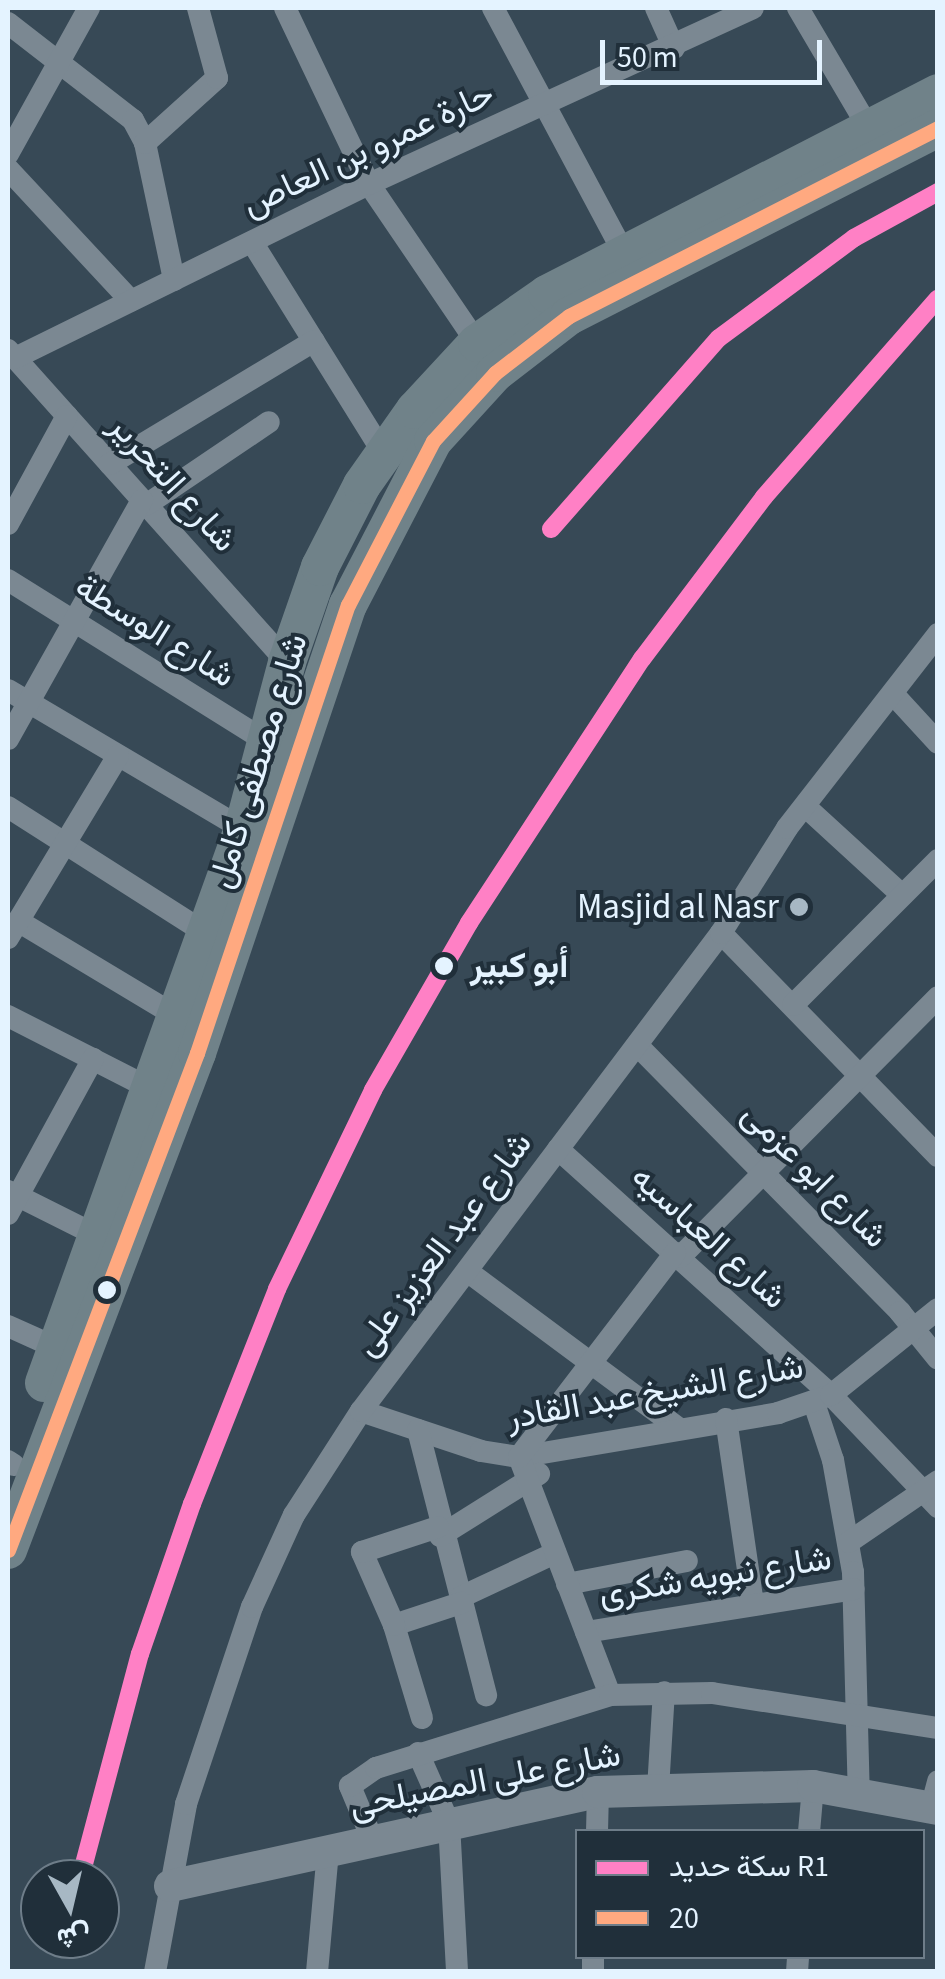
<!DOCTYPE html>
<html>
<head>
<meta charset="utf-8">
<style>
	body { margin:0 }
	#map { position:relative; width:945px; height:1979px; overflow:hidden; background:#374956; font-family:"Source Sans 3",Vazirmatn,sans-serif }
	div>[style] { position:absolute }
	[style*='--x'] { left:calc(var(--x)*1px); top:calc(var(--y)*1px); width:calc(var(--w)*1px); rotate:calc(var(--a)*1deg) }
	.street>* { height:22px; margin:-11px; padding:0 11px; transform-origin:11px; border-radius:11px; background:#7b8892 }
	.secondary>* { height:32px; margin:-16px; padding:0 16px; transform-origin:16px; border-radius:16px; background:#7b8892 }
	.primary>* { height:38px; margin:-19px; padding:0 19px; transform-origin:19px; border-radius:19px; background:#708289 }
	.bus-1>* { height:15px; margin:-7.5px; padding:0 7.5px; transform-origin:7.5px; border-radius:7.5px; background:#ffa980 }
	.rail-1>* { height:18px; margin:-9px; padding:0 9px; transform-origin:9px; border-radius:9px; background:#ff80c5 }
	.dots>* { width:28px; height:28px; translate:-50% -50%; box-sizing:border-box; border:5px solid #202f3a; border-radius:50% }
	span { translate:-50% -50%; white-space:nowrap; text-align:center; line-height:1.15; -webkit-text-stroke:8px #202f3a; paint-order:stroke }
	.street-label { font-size:35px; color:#e4f3ff }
	.poi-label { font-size:35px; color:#e4f3ff }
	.right { translate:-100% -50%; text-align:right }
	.stop-label { font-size:35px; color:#e4f3ff; font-weight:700 }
	.left { translate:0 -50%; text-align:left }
	.frame { position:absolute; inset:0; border:10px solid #e4f3ff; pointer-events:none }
	.legend { position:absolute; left:575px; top:1829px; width:350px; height:130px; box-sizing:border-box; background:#202f3a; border:2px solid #6e7d89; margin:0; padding:12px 18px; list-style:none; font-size:30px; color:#e4f3ff }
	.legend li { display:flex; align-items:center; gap:20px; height:50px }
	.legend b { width:50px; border:2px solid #6e7d89 }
	.north { position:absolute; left:20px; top:1859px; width:100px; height:100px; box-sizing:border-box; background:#202f3a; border:2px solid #6e7d89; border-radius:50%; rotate:172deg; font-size:28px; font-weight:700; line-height:40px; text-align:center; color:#e4f3ff }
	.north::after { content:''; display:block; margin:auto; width:35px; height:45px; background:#a7b8c4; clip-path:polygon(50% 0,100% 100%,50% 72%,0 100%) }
	.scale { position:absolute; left:600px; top:40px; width:222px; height:45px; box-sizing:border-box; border:5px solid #e4f3ff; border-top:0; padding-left:12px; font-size:30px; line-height:35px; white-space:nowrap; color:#e4f3ff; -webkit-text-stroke:8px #202f3a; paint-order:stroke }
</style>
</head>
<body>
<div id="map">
	<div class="street">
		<i style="--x:285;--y:8;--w:195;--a:64.5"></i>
		<i style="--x:369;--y:184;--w:192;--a:55.8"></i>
		<i style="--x:493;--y:8;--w:274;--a:61.9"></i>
		<i style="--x:656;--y:8;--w:44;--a:65.8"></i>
		<i style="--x:798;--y:8;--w:142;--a:59.5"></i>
		<i style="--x:8;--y:23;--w:158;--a:37.8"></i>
		<i style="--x:133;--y:120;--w:26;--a:62"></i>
		<i style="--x:145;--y:143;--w:140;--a:78"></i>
		<i style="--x:145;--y:143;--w:97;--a:-42.1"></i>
		<i style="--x:217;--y:78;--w:73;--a:-105.2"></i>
		<i style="--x:8;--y:154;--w:167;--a:-61"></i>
		<i style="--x:8;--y:169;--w:180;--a:47"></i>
		<i style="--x:252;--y:242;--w:250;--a:58.1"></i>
		<i style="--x:8;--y:350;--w:419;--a:48.2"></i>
		<i style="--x:15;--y:358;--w:394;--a:-26.2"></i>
		<i style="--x:369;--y:184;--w:422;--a:-24.6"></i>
		<i style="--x:110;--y:464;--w:238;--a:-31.1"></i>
		<i style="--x:146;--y:505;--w:148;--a:-34"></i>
		<i style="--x:8;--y:524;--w:123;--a:-61.4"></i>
		<i style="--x:8;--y:580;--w:304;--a:32"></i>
		<i style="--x:8;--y:690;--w:273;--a:30.6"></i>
		<i style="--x:894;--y:695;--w:65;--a:47.5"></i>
		<i style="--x:8;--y:739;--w:274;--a:-60.7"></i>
		<i style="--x:8;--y:807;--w:232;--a:32.5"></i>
		<i style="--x:807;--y:808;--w:129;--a:42.5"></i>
		<i style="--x:18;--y:921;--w:184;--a:31"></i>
		<i style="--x:721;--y:933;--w:311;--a:45.8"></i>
		<i style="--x:8;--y:938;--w:213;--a:-58.9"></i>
		<i style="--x:793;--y:1005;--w:205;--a:-45"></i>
		<i style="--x:8;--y:1016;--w:161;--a:27"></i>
		<i style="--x:637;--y:1045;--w:375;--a:45.4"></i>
		<i style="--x:900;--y:1312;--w:60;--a:51"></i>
		<i style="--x:558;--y:1149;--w:367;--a:42"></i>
		<i style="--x:831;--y:1395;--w:155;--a:46.3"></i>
		<i style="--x:8;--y:1191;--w:101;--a:26.6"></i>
		<i style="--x:8;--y:1214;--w:177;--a:-61.3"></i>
		<i style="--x:680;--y:1257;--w:366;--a:-45.2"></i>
		<i style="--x:467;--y:1271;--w:262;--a:36.6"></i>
		<i style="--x:8;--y:1326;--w:54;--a:24.2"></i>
		<i style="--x:814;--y:1403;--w:60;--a:71.6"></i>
		<i style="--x:833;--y:1460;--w:114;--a:79.9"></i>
		<i style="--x:853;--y:1572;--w:223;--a:88.5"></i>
		<i style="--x:361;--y:1411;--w:126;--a:18.4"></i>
		<i style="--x:481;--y:1451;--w:38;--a:9"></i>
		<i style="--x:519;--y:1457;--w:263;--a:-9.6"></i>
		<i style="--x:778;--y:1413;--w:56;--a:-18.8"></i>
		<i style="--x:831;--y:1395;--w:137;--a:-38.8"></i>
		<i style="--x:726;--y:1419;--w:188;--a:81.7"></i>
		<i style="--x:418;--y:1430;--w:274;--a:75.6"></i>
		<i style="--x:8;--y:1461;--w:7;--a:34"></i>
		<i style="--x:440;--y:1536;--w:117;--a:-32.1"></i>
		<i style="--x:849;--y:1542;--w:108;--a:-34.4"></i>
		<i style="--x:567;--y:1584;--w:122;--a:-10.9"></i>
		<i style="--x:461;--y:1597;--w:104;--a:-25.1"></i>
		<i style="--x:394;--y:1625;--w:71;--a:-18.2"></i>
		<i style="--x:586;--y:1632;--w:271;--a:-9.1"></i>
		<i style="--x:610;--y:1695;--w:255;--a:-110.9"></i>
		<i style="--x:519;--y:1457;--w:257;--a:-52.6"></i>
		<i style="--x:422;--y:1718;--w:97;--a:-106.8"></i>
		<i style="--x:394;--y:1625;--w:80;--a:-113.7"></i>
		<i style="--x:362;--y:1552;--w:80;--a:-18.2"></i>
		<i style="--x:418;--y:1753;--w:77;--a:66.1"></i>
		<i style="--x:449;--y:1823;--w:149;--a:86.9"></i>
		<i style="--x:658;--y:1789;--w:97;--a:-86.5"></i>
		<i style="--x:931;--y:1808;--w:28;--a:-75"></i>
		<i style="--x:597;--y:1832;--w:40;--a:-88.6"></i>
		<i style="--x:809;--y:1832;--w:46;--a:-85"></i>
		<i style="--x:373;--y:1841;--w:60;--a:-112.7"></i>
		<i style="--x:350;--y:1786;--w:32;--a:-35"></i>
		<i style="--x:376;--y:1768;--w:245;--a:-17.3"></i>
		<i style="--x:610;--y:1695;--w:102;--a:-1.1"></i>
		<i style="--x:712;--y:1693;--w:229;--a:8.8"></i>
		<i style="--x:155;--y:1972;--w:171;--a:-79.5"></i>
		<i style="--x:186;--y:1804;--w:208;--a:-71.5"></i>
		<i style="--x:252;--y:1607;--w:101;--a:-65.5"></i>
		<i style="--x:294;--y:1515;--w:124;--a:-57.2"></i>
		<i style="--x:361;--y:1411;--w:598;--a:-53.02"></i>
		<i style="--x:721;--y:933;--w:124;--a:-57.8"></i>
		<i style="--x:787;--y:828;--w:246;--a:-52.1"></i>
		<i style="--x:317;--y:1972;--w:121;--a:-84.8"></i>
		<i style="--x:593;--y:1972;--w:16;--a:-90"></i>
		<i style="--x:797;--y:1972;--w:16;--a:-86"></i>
	</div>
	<div class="secondary">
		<i style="--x:170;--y:1886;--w:438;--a:-12.4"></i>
		<i style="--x:598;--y:1792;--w:215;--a:-1.6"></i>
		<i style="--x:813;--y:1786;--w:127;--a:10.4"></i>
	</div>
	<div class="primary">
		<i style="--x:44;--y:1383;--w:589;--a:-70.24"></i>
		<i style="--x:243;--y:829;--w:173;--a:-75.2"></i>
		<i style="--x:287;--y:662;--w:101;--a:-70.8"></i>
		<i style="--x:320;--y:567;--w:92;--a:-62.9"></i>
		<i style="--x:362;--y:485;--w:92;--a:-54.8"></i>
		<i style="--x:415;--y:410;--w:91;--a:-47.2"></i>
		<i style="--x:477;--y:343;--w:85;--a:-35"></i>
		<i style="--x:547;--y:294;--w:440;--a:-27.2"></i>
		<i style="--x:8;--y:1550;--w:532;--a:-69.18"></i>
		<i style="--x:197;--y:1053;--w:473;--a:-71.4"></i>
		<i style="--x:348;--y:605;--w:185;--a:-62.6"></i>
		<i style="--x:433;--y:441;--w:92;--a:-47.6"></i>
		<i style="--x:495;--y:373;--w:93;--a:-37.6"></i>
		<i style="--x:569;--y:316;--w:414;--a:-27"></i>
	</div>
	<div class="bus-1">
		<i style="--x:8;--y:1550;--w:532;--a:-69.18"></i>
		<i style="--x:197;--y:1053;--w:473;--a:-71.4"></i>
		<i style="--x:348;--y:605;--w:185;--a:-62.6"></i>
		<i style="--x:433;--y:441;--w:92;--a:-47.6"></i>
		<i style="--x:495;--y:373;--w:93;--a:-37.6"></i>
		<i style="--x:569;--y:316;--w:414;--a:-27"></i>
	</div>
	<div class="rail-1">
		<i style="--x:551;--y:529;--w:254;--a:-48.7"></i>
		<i style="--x:719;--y:338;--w:168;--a:-36.5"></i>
		<i style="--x:854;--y:238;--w:96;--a:-28.7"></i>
		<i style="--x:80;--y:1879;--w:233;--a:-75.1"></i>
		<i style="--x:140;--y:1654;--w:159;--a:-70.9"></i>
		<i style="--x:192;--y:1504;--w:231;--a:-68.4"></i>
		<i style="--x:277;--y:1289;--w:221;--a:-64.2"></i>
		<i style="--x:373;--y:1090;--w:193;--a:-60.1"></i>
		<i style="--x:469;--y:923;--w:316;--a:-56.8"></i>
		<i style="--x:642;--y:659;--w:203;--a:-53"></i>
		<i style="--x:764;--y:497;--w:264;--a:-48.8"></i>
	</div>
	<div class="dots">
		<i style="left:799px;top:907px;background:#a7b8c4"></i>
		<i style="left:444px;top:966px;background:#e4f3ff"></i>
		<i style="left:107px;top:1290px;background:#e4f3ff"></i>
	</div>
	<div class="street-label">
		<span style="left:368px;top:149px;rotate:-25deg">حارة عمرو بن العاص</span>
		<span style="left:173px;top:483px;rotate:48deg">شارع التحرير</span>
		<span style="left:155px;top:631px;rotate:32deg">شارع الوسطة</span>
		<span style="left:258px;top:761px;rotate:-73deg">شارع مصطفى كامل</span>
		<span style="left:815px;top:1175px;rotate:45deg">شارع ابو عزمى</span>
		<span style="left:709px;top:1237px;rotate:42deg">شارع العباسيه</span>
		<span style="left:443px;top:1244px;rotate:-53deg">شارع عبد العزيز على</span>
		<span style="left:655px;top:1392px;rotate:-10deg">شارع الشيخ عبد القادر</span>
		<span style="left:715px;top:1576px;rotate:-9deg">شارع نبويه شكرى</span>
		<span style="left:485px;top:1780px;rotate:-11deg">شارع على المصيلحى</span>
	</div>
	<div class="poi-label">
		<span class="right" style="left:779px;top:907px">Masjid al Nasr</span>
	</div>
	<div class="stop-label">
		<span class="left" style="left:470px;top:966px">أبو كبير</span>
	</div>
	<div class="frame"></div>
	<ul class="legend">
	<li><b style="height:12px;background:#ff80c5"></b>سكة حديد R1</li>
	<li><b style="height:12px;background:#ffa980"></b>20</li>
	</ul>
	<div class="north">ش</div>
	<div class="scale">50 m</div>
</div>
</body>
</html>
